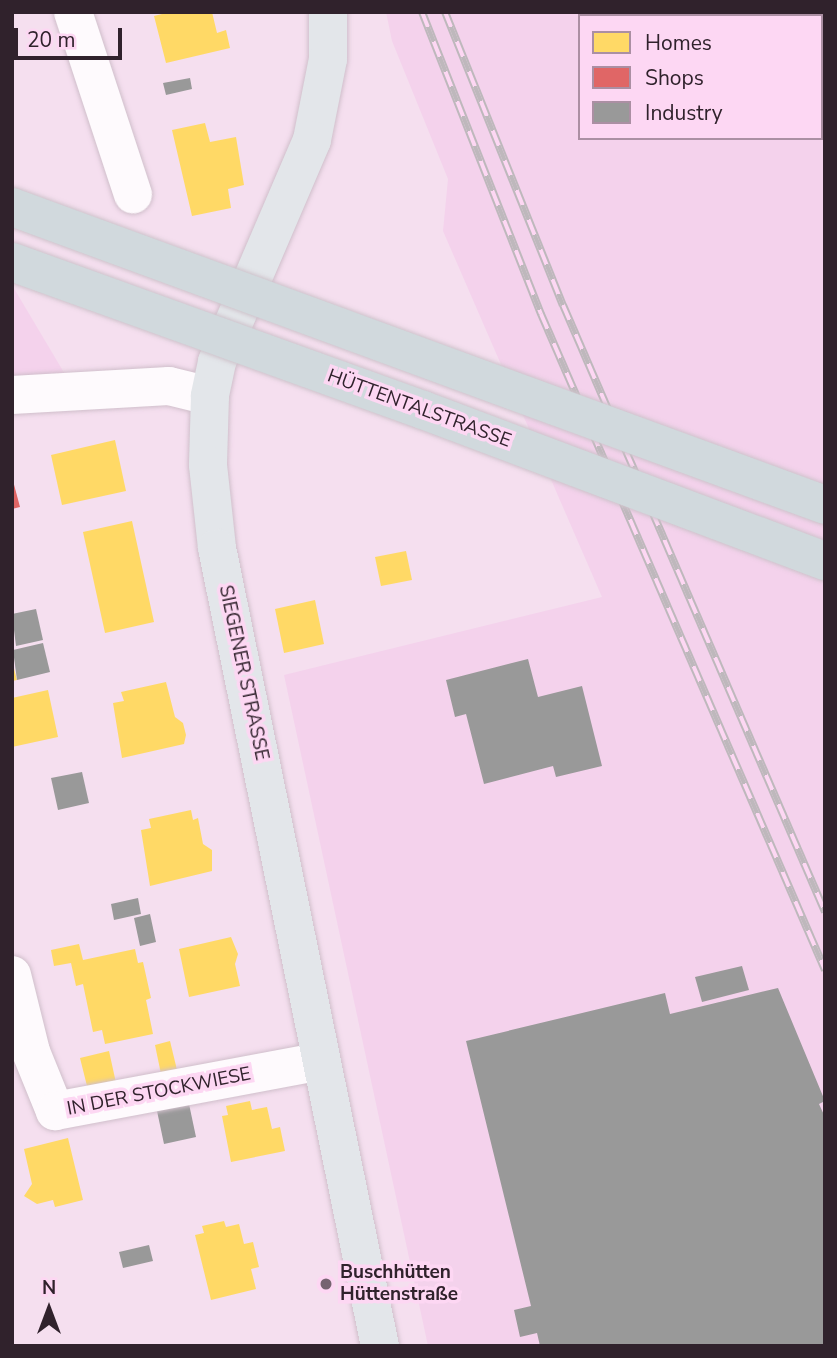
<!DOCTYPE html>
<html>
<head>
<meta charset="utf-8">
<style>
	body { margin:0 }
	#map { position:relative; width:837px; height:1358px; overflow:hidden; background:#f5dfef; font-family:"Nunito Sans",sans-serif }
	div>[style] { position:absolute }
	[style*='--x'] { left:calc(var(--x)*1px); top:calc(var(--y)*1px); width:calc(var(--w)*1px); rotate:calc(var(--a)*1deg) }
	.built>* { inset:0; background:#f4d2ec }
	.homes>* { inset:0; background:#ffd966 }
	.shops>* { inset:0; background:#e06666 }
	.industry>* { inset:0; background:#999 }
	.roads { filter:drop-shadow(0 0 2px #d0bfcb) drop-shadow(0 0 2px #d0bfcb) }
	.minor>* { height:38px; margin:-19px; padding:0 19px; transform-origin:19px; border-radius:19px; background:#fefafd }
	.major>* { height:38px; margin:-19px; padding:0 19px; transform-origin:19px; border-radius:19px; background:#e3e6ea }
	.rail>* { height:8px; margin-top:-4px; transform-origin:0; background:repeating-linear-gradient(90deg,#fdd7f3 0 16px,#beb8bc 0 32px); box-sizing:border-box; border-block:2px solid #beb8bc }
	.bridges { filter:drop-shadow(0 0 2px #cec3cb) drop-shadow(0 0 2px #cec3cb) }
	.highway-bridge>* { height:38px; margin:-19px; padding:0 19px; transform-origin:19px; border-radius:19px; background:#d1d9dd }
	.dots>* { width:19px; height:19px; translate:-50% -50%; box-sizing:border-box; border:4px solid #fdd7f3; border-radius:50% }
	span { translate:-50% -50%; white-space:nowrap; text-align:center; line-height:1.15; -webkit-text-stroke:7px #fdd7f3; paint-order:stroke }
	.street-label { font-size:19px; color:#30222c }
	.poi-label { font-size:19px; color:#30222c; font-weight:700 }
	.left { translate:0 -50%; text-align:left }
	.frame { position:absolute; inset:0; border:14px solid #30222c; pointer-events:none }
	.legend { position:absolute; left:578px; top:14px; width:245px; height:126px; box-sizing:border-box; background:#fdd7f3; border:2px solid #ab8fa3; margin:0; padding:9px 12px; list-style:none; font-size:21px; color:#30222c }
	.legend li { display:flex; align-items:center; gap:14px; height:35px }
	.legend b { width:35px; border:2px solid #ab8fa3 }
	.north { position:absolute; left:14px; top:1274px; width:70px; height:70px; -webkit-text-stroke:5px #fdd7f3; paint-order:stroke; rotate:0deg; font-size:19px; font-weight:700; line-height:28px; text-align:center; color:#30222c }
	.north::after { content:''; display:block; margin:auto; width:24px; height:32px; background:#30222c; clip-path:polygon(50% 0,100% 100%,50% 72%,0 100%) }
	.scale { position:absolute; left:14px; top:28px; width:108px; height:32px; box-sizing:border-box; border:4px solid #30222c; border-top:0; padding-left:9px; font-size:21px; line-height:24px; white-space:nowrap; color:#30222c; -webkit-text-stroke:5px #fdd7f3; paint-order:stroke }
</style>
</head>
<body>
<div id="map">
	<div class="built">
		<i style="clip-path:polygon(evenodd,386px 12px,825px 12px,825px 1346px,428px 1346px,284px 675px,602px 597px,443px 231px,448px 179px,392px 41px,386px 12px,580px 16px,821px 16px,821px 138px,580px 138px,580px 16px)"></i>
		<i style="clip-path:polygon(12px 285px,66px 376px,12px 380px)"></i>
	</div>
	<div class="homes">
		<i style="clip-path:polygon(170px 12px,212px 12px,217px 33px,226px 30px,230px 48px,166px 63px,154px 16px)"></i>
		<i style="clip-path:polygon(205px 123px,210px 142px,236px 137px,244px 185px,228px 189px,231px 208px,192px 216px,172px 130px)"></i>
		<i style="clip-path:polygon(115px 440px,126px 491px,62px 505px,51px 455px)"></i>
		<i style="clip-path:polygon(132px 521px,154px 622px,105px 633px,83px 532px)"></i>
		<i style="clip-path:polygon(406px 551px,412px 580px,381px 586px,375px 557px)"></i>
		<i style="clip-path:polygon(315px 600px,324px 644px,284px 653px,275px 609px)"></i>
		<i style="clip-path:polygon(12px 661px,17px 680px,12px 681px)"></i>
		<i style="clip-path:polygon(166px 682px,175px 717px,183px 723px,186px 735px,184px 744px,122px 758px,113px 703px,124px 701px,121px 692px)"></i>
		<i style="clip-path:polygon(48px 690px,58px 737px,12px 747px,12px 698px)"></i>
		<i style="clip-path:polygon(191px 810px,193px 820px,198px 818px,203px 844px,212px 850px,212px 871px,150px 886px,141px 830px,151px 828px,149px 819px)"></i>
		<i style="clip-path:polygon(231px 937px,238px 954px,235px 964px,240px 986px,189px 997px,179px 949px)"></i>
		<i style="clip-path:polygon(79px 944px,83px 960px,135px 949px,138px 963px,143px 962px,151px 998px,146px 1000px,153px 1034px,105px 1044px,102px 1030px,93px 1032px,83px 984px,76px 986px,71px 963px,54px 966px,51px 950px)"></i>
		<i style="clip-path:polygon(170px 1041px,177px 1070px,161px 1074px,155px 1045px)"></i>
		<i style="clip-path:polygon(109px 1051px,116px 1083px,88px 1090px,80px 1058px)"></i>
		<i style="clip-path:polygon(250px 1101px,252px 1110px,267px 1107px,272px 1129px,280px 1127px,285px 1151px,231px 1162px,222px 1116px,228px 1115px,226px 1106px)"></i>
		<i style="clip-path:polygon(68px 1138px,83px 1200px,55px 1207px,53px 1200px,37px 1204px,24px 1196px,32px 1184px,24px 1149px)"></i>
		<i style="clip-path:polygon(224px 1221px,226px 1227px,239px 1224px,244px 1244px,253px 1242px,259px 1267px,251px 1269px,256px 1289px,211px 1300px,195px 1235px,204px 1233px,202px 1226px)"></i>
	</div>
	<div class="shops">
		<i style="clip-path:polygon(12px 477px,20px 507px,12px 509px)"></i>
	</div>
	<div class="industry">
		<i style="clip-path:polygon(190px 78px,192px 89px,166px 95px,163px 83px)"></i>
		<i style="clip-path:polygon(825px 102px,825px 124px,821px 117px,821px 103px)"></i>
		<i style="clip-path:polygon(36px 609px,43px 640px,16px 646px,12px 614px)"></i>
		<i style="clip-path:polygon(43px 643px,50px 672px,17px 680px,13px 650px)"></i>
		<i style="clip-path:polygon(528px 659px,538px 697px,582px 686px,602px 766px,556px 777px,553px 766px,484px 784px,466px 714px,455px 717px,446px 680px)"></i>
		<i style="clip-path:polygon(82px 772px,89px 803px,58px 810px,51px 778px)"></i>
		<i style="clip-path:polygon(138px 898px,141px 914px,114px 920px,111px 904px)"></i>
		<i style="clip-path:polygon(150px 914px,156px 942px,140px 946px,134px 918px)"></i>
		<i style="clip-path:polygon(742px 966px,749px 990px,702px 1002px,695px 977px)"></i>
		<i style="clip-path:polygon(778px 988px,825px 1101px,819px 1104px,825px 1117px,825px 1346px,540px 1346px,537px 1333px,520px 1337px,514px 1310px,531px 1306px,466px 1041px,665px 993px,670px 1014px)"></i>
		<i style="clip-path:polygon(189px 1104px,196px 1137px,164px 1144px,157px 1111px)"></i>
		<i style="clip-path:polygon(149px 1245px,153px 1261px,123px 1268px,119px 1252px)"></i>
	</div>
	<div class="roads">
		<div class="minor">
			<i style="--x:73;--y:12;--w:192;--a:71.8"></i>
			<i style="--x:12;--y:395;--w:157;--a:-3.3"></i>
			<i style="--x:169;--y:386;--w:42;--a:13.7"></i>
			<i style="--x:12;--y:975;--w:79;--a:76.1"></i>
			<i style="--x:31;--y:1052;--w:64;--a:67.9"></i>
			<i style="--x:55;--y:1111;--w:271;--a:-10.6"></i>
		</div>
		<div class="major">
			<i style="--x:328;--y:12;--w:47;--a:90"></i>
			<i style="--x:328;--y:59;--w:83;--a:101.2"></i>
			<i style="--x:312;--y:140;--w:241;--a:113.2"></i>
			<i style="--x:217;--y:362;--w:35;--a:102"></i>
			<i style="--x:210;--y:396;--w:69;--a:91.7"></i>
			<i style="--x:208;--y:465;--w:83;--a:83.8"></i>
			<i style="--x:217;--y:548;--w:814;--a:78.46"></i>
		</div>
	</div>
	<div class="rail">
		<i style="--x:422;--y:12;--w:325;--a:68.5"></i>
		<i style="--x:541;--y:314;--w:715;--a:66.59"></i>
		<i style="--x:445;--y:12;--w:316;--a:68.1"></i>
		<i style="--x:563;--y:305;--w:661;--a:66.65"></i>
	</div>
	<div class="bridges">
		<div class="highway-bridge">
			<i style="--x:12;--y:207;--w:866;--a:20.13"></i>
			<i style="--x:12;--y:262;--w:437;--a:19.8"></i>
			<i style="--x:423;--y:410;--w:429;--a:20.6"></i>
		</div>
	</div>
	<div class="dots">
		<i style="left:326px;top:1284px;background:#756470"></i>
	</div>
	<div class="street-label">
		<span style="left:419px;top:409px;rotate:20deg">HÜTTENTALSTRASSE</span>
		<span style="left:243px;top:673px;rotate:78deg">SIEGENER STRASSE</span>
		<span style="left:159px;top:1092px;rotate:-11deg">IN DER STOCKWIESE</span>
	</div>
	<div class="poi-label">
		<span class="left" style="left:340px;top:1284px">Buschhütten<br>Hüttenstraße</span>
	</div>
	<div class="frame"></div>
	<ul class="legend">
	<li><b style="height:19px;background:#ffd966"></b>Homes</li>
	<li><b style="height:19px;background:#e06666"></b>Shops</li>
	<li><b style="height:19px;background:#999"></b>Industry</li>
	</ul>
	<div class="north">N</div>
	<div class="scale">20 m</div>
</div>
</body>
</html>
